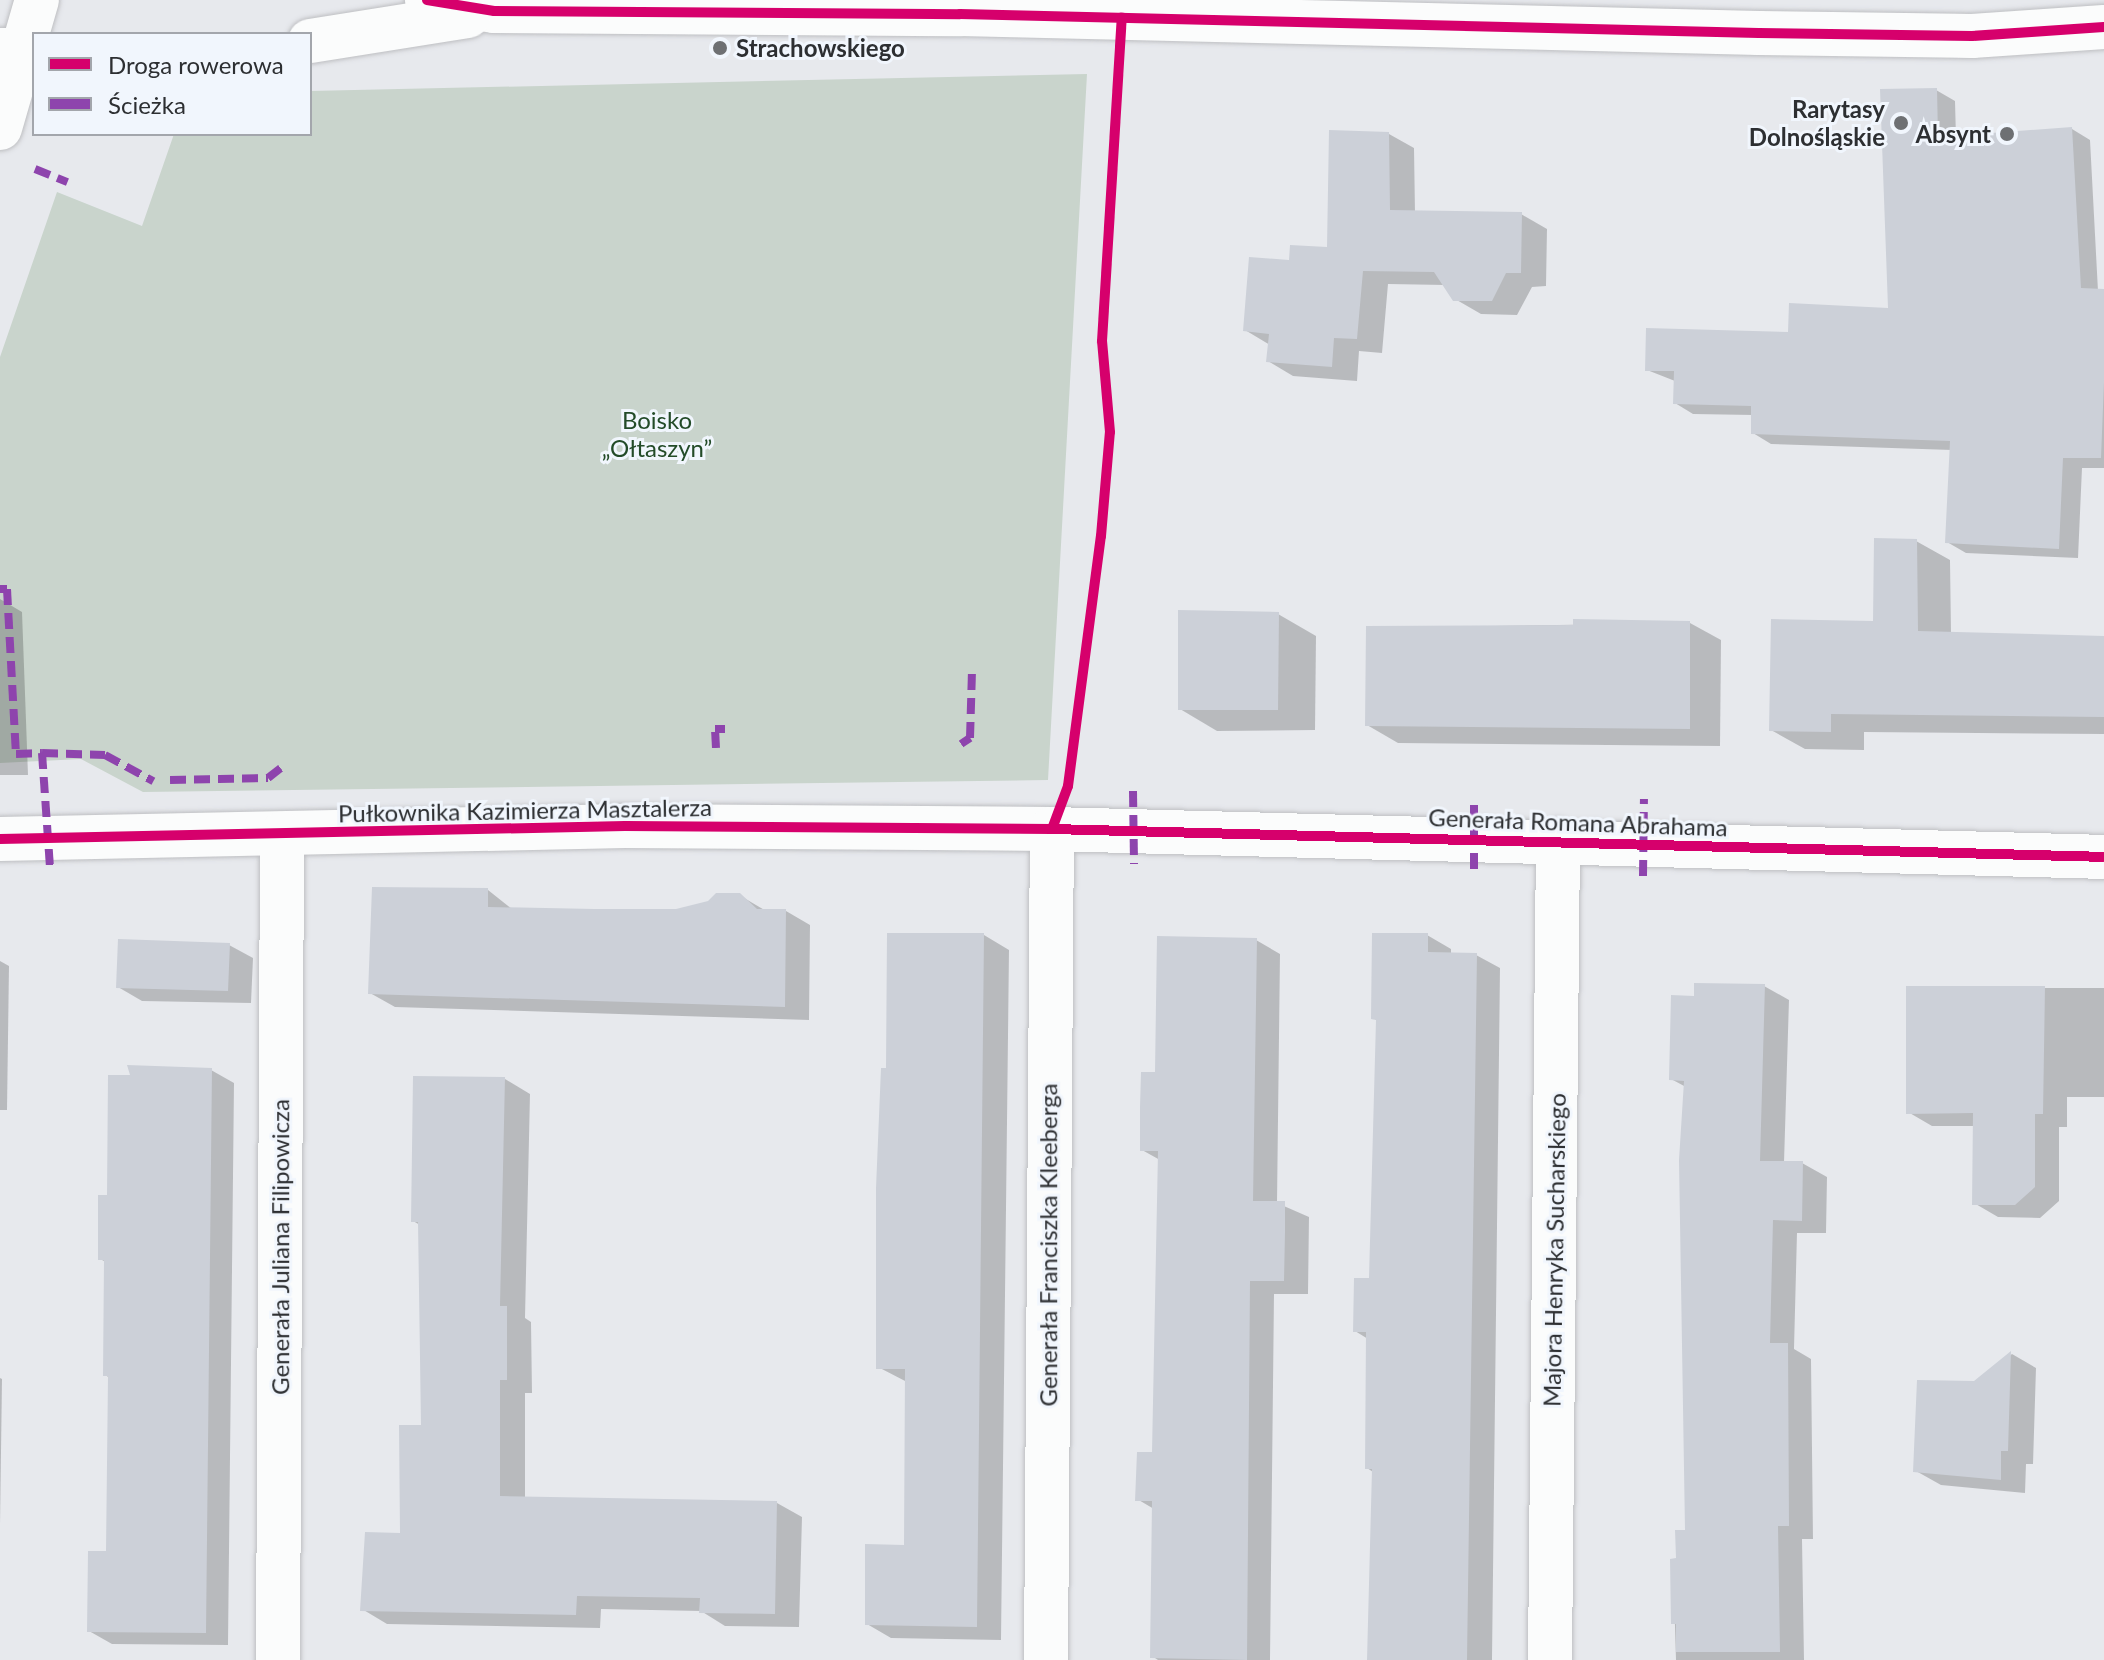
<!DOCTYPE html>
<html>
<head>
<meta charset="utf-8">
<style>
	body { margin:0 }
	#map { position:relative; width:2104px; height:1660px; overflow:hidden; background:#e7e9ed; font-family:Lato,sans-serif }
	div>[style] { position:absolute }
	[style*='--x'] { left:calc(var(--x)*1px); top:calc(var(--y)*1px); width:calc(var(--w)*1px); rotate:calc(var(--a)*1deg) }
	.green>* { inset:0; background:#c9d4cc }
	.shadow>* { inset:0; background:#0003 }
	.building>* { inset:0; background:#ccd0d8 }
	.roads { filter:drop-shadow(0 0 2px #bebfc2) drop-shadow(0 0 2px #bebfc2) }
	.street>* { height:44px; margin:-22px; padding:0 22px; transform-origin:22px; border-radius:22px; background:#fbfcfc }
	.secondary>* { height:44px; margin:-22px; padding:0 22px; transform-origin:22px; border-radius:22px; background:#fbfcfc }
	.quiet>* { height:8px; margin-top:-4px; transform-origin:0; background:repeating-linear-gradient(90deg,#8e44ad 0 16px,transparent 0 24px) }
	.cycleway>* { height:10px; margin:-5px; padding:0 5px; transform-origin:5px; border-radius:5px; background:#d6006c }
	.dots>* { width:22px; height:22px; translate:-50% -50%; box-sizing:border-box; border:4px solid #f1f6fd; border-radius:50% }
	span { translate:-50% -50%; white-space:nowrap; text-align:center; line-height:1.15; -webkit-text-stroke:6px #f1f6fd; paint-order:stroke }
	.poi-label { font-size:24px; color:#2d2f32; font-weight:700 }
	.left { translate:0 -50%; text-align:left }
	.right { translate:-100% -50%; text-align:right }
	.park-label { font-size:24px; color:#234b28 }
	.street-label { font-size:24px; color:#2d2f32 }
	.legend { position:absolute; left:32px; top:32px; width:280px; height:104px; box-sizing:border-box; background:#f1f6fd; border:2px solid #a3a6ac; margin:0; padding:10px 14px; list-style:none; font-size:24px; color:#2d2f32 }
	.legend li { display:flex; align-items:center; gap:16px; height:40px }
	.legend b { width:40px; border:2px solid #a3a6ac }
</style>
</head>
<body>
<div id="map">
	<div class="green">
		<i style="clip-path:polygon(1087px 74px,1048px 780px,143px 792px,81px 759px,0 763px,0 357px,57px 192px,142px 226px,174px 134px,310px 134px,310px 91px)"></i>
	</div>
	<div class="shadow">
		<i style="clip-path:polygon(1936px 90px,1955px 101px,1956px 138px,2072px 129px,2090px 140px,2098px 291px,2104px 291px,2104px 468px,2082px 468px,2078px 558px,1966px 553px,1947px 542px,1952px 450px,1771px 444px,1753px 433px,1753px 415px,1693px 414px,1675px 403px,1675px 381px,1647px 370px,1890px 310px)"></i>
		<i style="clip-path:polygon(1389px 134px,1414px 148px,1415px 213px,1521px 214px,1547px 229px,1546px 286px,1532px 287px,1517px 315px,1481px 314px,1455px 299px,1445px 285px,1388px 284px,1382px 353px,1359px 351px,1357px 381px,1293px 376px,1268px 361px,1270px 345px,1245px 330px,1290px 262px,1329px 249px)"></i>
		<i style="clip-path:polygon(1916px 541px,1950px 560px,1951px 634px,2104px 638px,2104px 734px,1864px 732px,1864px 750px,1805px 749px,1771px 730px,1875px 623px)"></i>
		<i style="clip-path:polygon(0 599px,22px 612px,28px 775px,0 775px)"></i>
		<i style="clip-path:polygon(1278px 614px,1316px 636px,1315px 730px,1217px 731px,1180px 709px)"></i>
		<i style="clip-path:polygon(1690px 623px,1721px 640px,1720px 746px,1398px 743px,1367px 725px,1368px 628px)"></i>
		<i style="clip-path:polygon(488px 890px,512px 909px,676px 911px,739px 895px,766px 911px,786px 911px,810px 925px,809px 1020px,395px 1007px,370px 993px)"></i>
		<i style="clip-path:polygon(984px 935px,1009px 950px,1001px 1640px,891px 1638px,867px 1624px,906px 1547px,907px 1382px,878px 1367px,888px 1070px)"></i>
		<i style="clip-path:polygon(1427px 935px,1451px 949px,1451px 954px,1476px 955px,1500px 968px,1492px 1660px,1369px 1660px,1373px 1472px,1367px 1468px,1368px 1339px,1355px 1331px,1371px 1280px,1378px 1021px,1373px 1018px)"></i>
		<i style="clip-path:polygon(1256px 940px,1280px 954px,1277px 1203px,1309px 1217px,1308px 1294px,1274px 1294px,1270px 1660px,1158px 1660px,1152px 1656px,1154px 1509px,1137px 1499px,1154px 1454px,1160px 1160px,1142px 1150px,1157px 1074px)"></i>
		<i style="clip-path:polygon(229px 945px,253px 958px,251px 1003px,142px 1001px,118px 987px)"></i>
		<i style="clip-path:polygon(0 961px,9px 966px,7px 1110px,0 1110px)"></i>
		<i style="clip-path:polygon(1764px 986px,1789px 1000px,1784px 1163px,1802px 1163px,1827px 1177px,1826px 1233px,1797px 1233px,1794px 1349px,1811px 1359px,1813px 1539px,1802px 1539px,1804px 1660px,1676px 1660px,1673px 1561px,1678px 1560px,1687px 1532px,1686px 1087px,1671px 1079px,1696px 998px)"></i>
		<i style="clip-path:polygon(1908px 988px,2104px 988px,2104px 1097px,2067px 1097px,2067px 1127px,2059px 1127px,2059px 1201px,2040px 1218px,1998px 1217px,1974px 1203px,1975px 1126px,1932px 1126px,1908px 1112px)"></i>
		<i style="clip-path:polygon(211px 1070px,234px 1083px,228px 1645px,112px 1644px,89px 1631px,108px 1553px,110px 1378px,105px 1375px,106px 1262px,100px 1259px,109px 1197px)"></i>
		<i style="clip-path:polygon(505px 1079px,530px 1094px,525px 1318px,531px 1322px,532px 1393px,525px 1393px,525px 1498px,777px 1503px,802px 1517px,799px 1627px,725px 1626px,701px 1611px,601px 1609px,600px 1628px,387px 1624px,362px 1609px,402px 1536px,423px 1427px,420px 1225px,413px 1221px)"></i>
		<i style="clip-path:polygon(2012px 1354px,2036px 1368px,2033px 1464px,2026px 1464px,2025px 1493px,1941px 1485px,1916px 1471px,1974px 1383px)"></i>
		<i style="clip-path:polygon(0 1378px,2px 1379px,0 1525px)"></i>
	</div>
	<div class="building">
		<i style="clip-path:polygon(1937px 88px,1938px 137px,2072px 127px,2081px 288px,2104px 289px,2104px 382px,2101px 458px,2063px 458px,2059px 549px,1945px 543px,1950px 441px,1751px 434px,1751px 406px,1673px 404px,1674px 371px,1645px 371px,1646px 328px,1788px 332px,1789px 303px,1888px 308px,1880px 89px)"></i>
		<i style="clip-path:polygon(1329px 130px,1389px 132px,1390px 210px,1522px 212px,1521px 273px,1506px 273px,1492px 301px,1453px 301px,1434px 272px,1363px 271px,1357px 339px,1334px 338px,1332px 367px,1266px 362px,1269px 334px,1243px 331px,1249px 257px,1289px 260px,1290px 245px,1327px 247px)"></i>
		<i style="clip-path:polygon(1874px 538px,1917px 539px,1918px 631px,2104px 636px,2104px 717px,1831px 714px,1831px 732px,1769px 731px,1771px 619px,1873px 621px)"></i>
		<i style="clip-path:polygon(1178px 610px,1279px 612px,1278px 710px,1178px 710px)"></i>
		<i style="clip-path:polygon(1573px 619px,1690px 621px,1690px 729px,1365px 726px,1366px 626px,1573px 625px)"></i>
		<i style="clip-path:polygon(372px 887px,488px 888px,488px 907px,595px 909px,676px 909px,708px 901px,716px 893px,740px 893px,757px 909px,786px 909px,785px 1007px,368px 994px)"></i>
		<i style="clip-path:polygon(887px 933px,984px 933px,977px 1627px,865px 1625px,865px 1544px,904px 1545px,905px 1369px,876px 1369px,876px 1188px,881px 1068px,886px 1068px)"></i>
		<i style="clip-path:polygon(1372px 933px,1428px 933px,1428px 952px,1477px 953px,1467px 1660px,1367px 1660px,1372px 1469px,1365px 1469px,1366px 1332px,1353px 1332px,1354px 1278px,1369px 1278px,1376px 1020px,1371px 1019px)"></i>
		<i style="clip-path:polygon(1157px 936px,1257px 938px,1253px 1201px,1285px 1201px,1285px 1232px,1284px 1281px,1250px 1281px,1247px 1660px,1150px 1658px,1152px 1501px,1135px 1501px,1137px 1452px,1152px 1452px,1158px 1151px,1140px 1151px,1140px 1107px,1141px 1072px,1155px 1072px)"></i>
		<i style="clip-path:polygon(118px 939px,230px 943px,228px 991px,116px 988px)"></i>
		<i style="clip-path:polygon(1694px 983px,1765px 984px,1760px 1161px,1803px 1161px,1802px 1221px,1773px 1220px,1770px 1343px,1788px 1343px,1789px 1526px,1778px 1526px,1780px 1652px,1676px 1652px,1676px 1624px,1671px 1624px,1670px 1559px,1676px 1558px,1675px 1530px,1685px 1530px,1679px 1160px,1684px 1081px,1669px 1080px,1671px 995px,1694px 996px)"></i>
		<i style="clip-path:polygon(1906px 986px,2045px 986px,2043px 1114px,2035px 1114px,2035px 1187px,2015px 1205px,1972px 1205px,1973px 1113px,1906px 1114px)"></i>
		<i style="clip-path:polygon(127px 1065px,212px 1068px,206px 1633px,87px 1632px,88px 1551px,106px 1551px,108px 1376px,103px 1376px,104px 1260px,98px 1260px,98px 1195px,107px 1195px,108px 1075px,130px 1075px)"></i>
		<i style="clip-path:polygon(413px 1076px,505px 1077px,500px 1306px,507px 1306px,507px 1380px,500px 1380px,500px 1496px,777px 1501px,775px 1614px,699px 1613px,700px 1598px,577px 1596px,576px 1615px,360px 1611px,365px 1532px,400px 1533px,399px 1425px,421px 1425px,418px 1222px,411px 1222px)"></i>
		<i style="clip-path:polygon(2011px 1351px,2008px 1451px,2001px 1451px,2001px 1480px,1913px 1472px,1917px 1380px,1974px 1381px)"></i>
	</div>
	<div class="roads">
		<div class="street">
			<i style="--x:0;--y:128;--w:133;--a:-73.9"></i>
			<i style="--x:0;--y:839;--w:625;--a:-1.19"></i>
			<i style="--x:625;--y:826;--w:427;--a:0.4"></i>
			<i style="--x:1052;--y:829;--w:1052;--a:1.52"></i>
			<i style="--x:278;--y:1660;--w:826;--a:-89.72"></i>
			<i style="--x:1046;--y:1660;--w:831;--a:-89.59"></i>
			<i style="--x:1550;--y:1660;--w:820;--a:-89.44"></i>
		</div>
		<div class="secondary">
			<i style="--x:427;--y:0;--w:68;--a:9.3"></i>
			<i style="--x:494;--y:11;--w:466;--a:0.4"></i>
			<i style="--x:960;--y:14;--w:799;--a:1.36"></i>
			<i style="--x:1759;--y:33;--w:213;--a:0.8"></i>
			<i style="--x:1972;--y:36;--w:132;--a:-3.9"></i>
			<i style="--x:310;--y:41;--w:160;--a:-9"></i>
			<i style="--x:0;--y:50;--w:34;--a:0"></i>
		</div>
	</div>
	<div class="quiet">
		<i style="--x:35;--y:169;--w:35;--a:22"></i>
		<i style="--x:0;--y:589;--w:7;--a:0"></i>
		<i style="--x:7;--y:589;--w:165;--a:86.9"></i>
		<i style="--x:16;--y:754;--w:26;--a:-2"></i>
		<i style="--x:42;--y:753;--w:114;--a:86"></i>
		<i style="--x:961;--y:744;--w:11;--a:-34"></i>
		<i style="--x:970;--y:738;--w:68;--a:-88.3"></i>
		<i style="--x:716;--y:748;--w:19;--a:-93"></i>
		<i style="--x:715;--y:729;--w:10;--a:0"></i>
		<i style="--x:42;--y:753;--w:63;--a:1.8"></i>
		<i style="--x:105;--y:755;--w:55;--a:28.4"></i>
		<i style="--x:170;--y:780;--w:98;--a:-1.2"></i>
		<i style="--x:268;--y:778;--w:16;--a:-38"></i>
		<i style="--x:1133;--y:791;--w:73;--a:89.2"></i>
		<i style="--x:1474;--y:869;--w:72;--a:-90"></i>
		<i style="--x:1643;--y:876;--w:77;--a:-89.3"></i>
	</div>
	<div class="cycleway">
		<i style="--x:427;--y:0;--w:68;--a:9.3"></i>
		<i style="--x:494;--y:11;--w:466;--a:0.4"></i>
		<i style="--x:960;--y:14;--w:799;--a:1.36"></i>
		<i style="--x:1759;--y:33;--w:213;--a:0.8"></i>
		<i style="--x:1972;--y:36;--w:132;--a:-3.9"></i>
		<i style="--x:1052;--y:829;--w:46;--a:-69.6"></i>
		<i style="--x:1068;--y:786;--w:252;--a:-82.5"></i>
		<i style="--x:1101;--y:536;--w:104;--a:-85.1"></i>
		<i style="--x:1110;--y:432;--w:91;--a:-95"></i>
		<i style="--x:1102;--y:341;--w:324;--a:-86.5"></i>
		<i style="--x:0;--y:839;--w:625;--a:-1.19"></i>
		<i style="--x:625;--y:826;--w:427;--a:0.4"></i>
		<i style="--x:1052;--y:829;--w:1052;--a:1.52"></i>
	</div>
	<div class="dots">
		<i style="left:720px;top:48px;background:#6e7073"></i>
		<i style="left:1901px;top:123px;background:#6e7073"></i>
		<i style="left:2007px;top:134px;background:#6e7073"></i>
	</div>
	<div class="poi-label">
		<span class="left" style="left:736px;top:48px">Strachowskiego</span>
		<span class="right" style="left:1885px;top:123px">Rarytasy<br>Dolnośląskie</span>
		<span class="right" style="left:1991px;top:134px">Absynt</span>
	</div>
	<div class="park-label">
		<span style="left:657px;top:434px">Boisko<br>„Ołtaszyn”</span>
	</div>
	<div class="street-label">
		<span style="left:525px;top:810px;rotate:-1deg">Pułkownika Kazimierza Masztalerza</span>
		<span style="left:1578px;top:822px;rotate:2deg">Generała Romana Abrahama</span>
		<span style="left:1048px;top:1245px;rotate:-90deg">Generała Franciszka Kleeberga</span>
		<span style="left:280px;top:1247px;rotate:-90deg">Generała Juliana Filipowicza</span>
		<span style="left:1554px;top:1250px;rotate:-89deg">Majora Henryka Sucharskiego</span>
	</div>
	<ul class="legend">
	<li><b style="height:10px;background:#d6006c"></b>Droga rowerowa</li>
	<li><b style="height:10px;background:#8e44ad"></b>Ścieżka</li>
	</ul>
</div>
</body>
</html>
